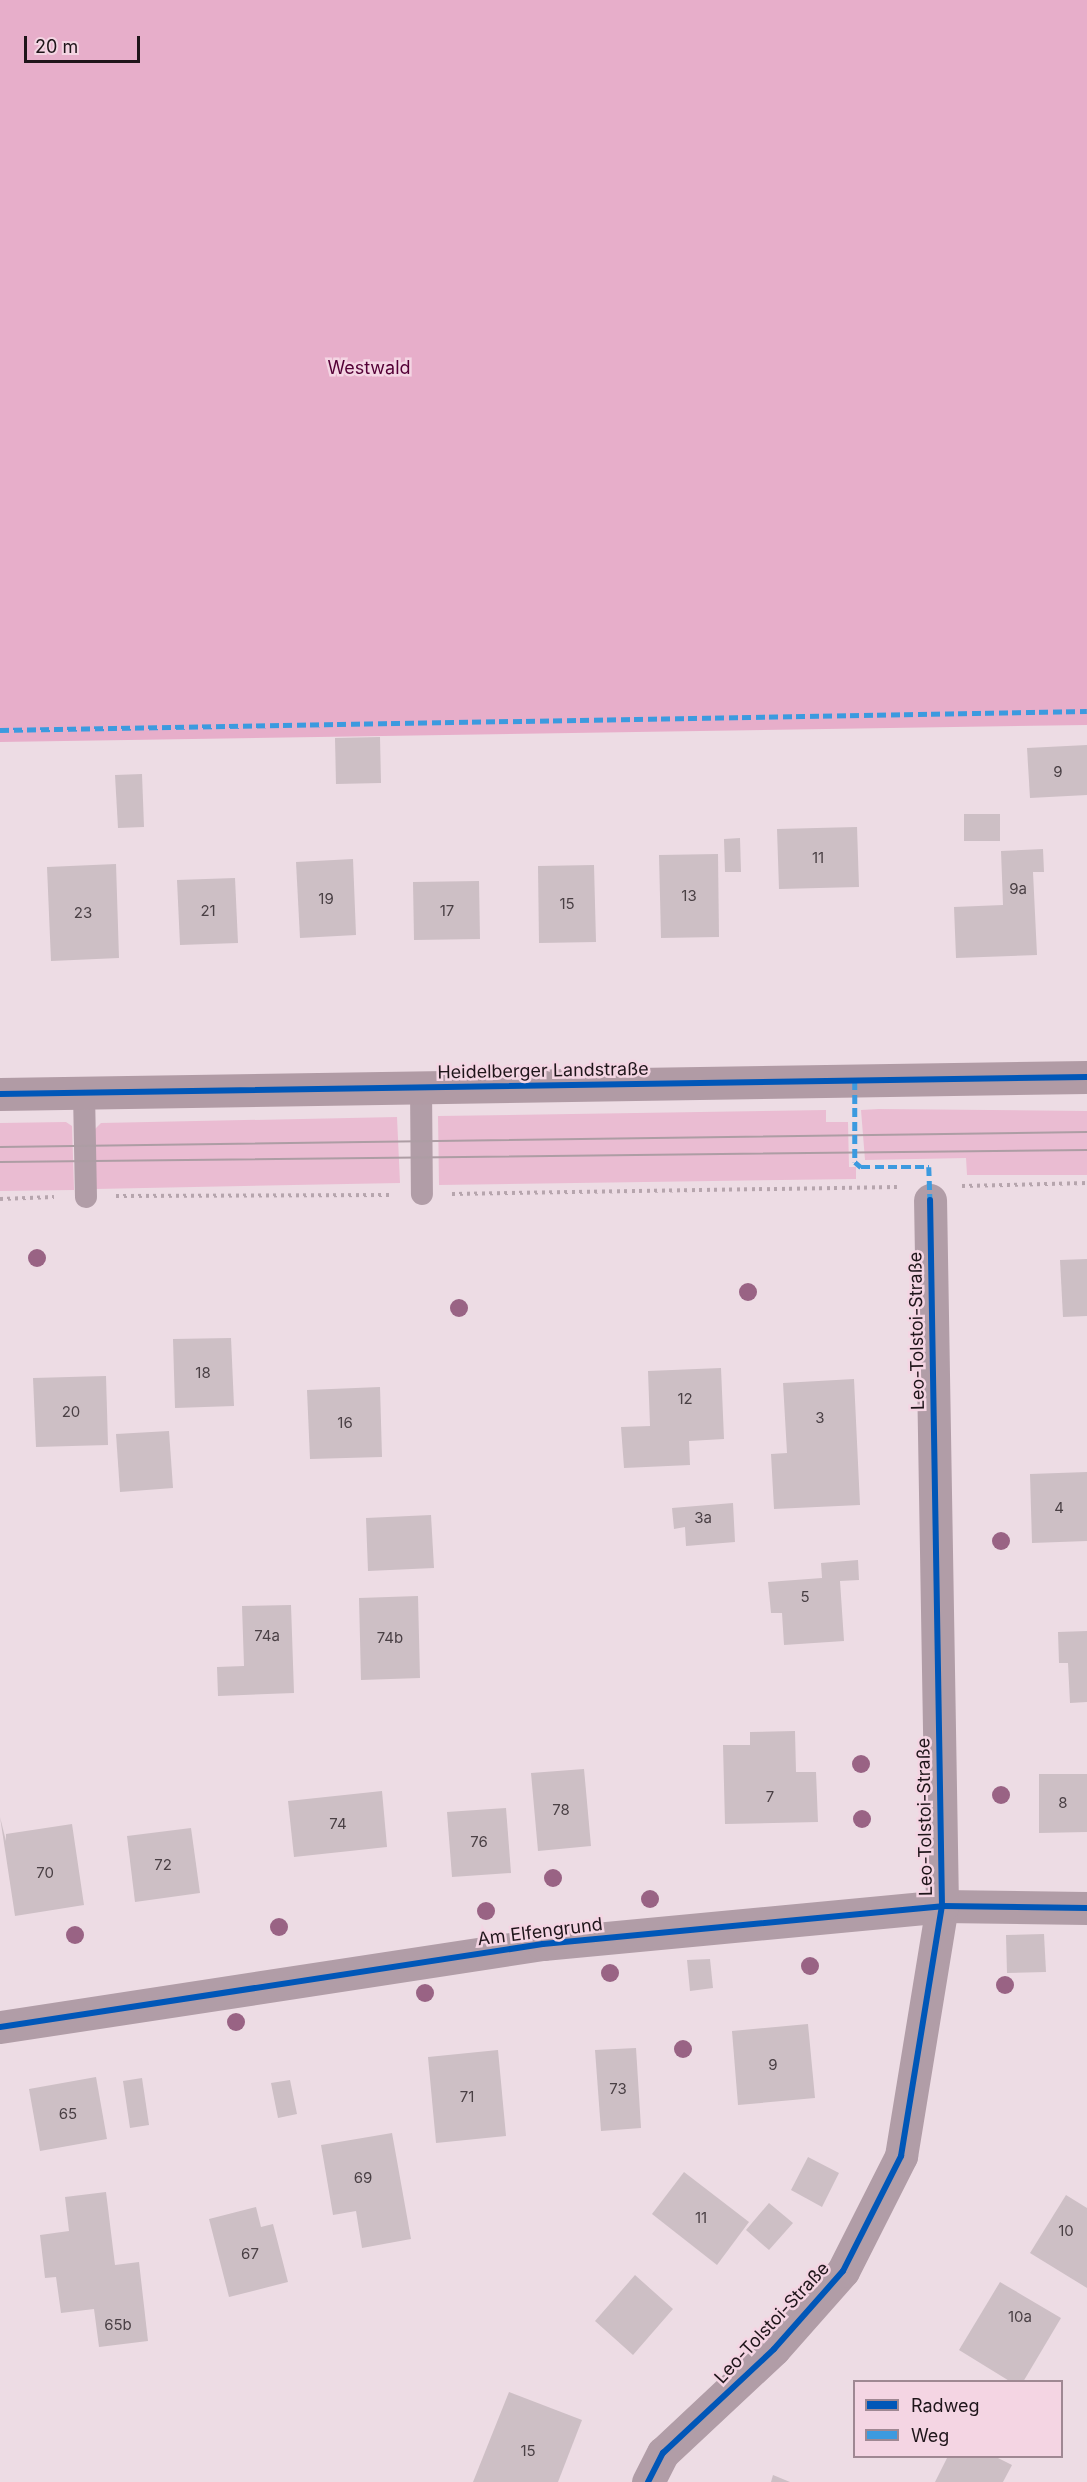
<!DOCTYPE html>
<html>
<head>
<meta charset="utf-8">
<style>
	body { margin:0 }
	#map { position:relative; width:1087px; height:2482px; overflow:hidden; background:#eddce4; font-family:Inter,sans-serif }
	div>[style] { position:absolute }
	[style*='--x'] { left:calc(var(--x)*1px); top:calc(var(--y)*1px); width:calc(var(--w)*1px); rotate:calc(var(--a)*1deg) }
	.green>* { inset:0; background:#eabcd2 }
	.forest>* { inset:0; background:#e7aeca }
	.building>* { inset:0; background:#cdbfc5 }
	.path>* { height:4px; margin-top:-2px; transform-origin:0; background:repeating-linear-gradient(90deg,#b6a5ad 0 3px,transparent 0 7.5px) }
	.lane>* { height:22px; margin:-11px; padding:0 11px; transform-origin:11px; border-radius:11px; background:#b19da7 }
	.street>* { height:33px; margin:-16.5px; padding:0 16.5px; transform-origin:16.5px; border-radius:16.5px; background:#b19da7 }
	.secondary>* { height:33px; margin:-16.5px; padding:0 16.5px; transform-origin:16.5px; border-radius:16.5px; background:#b19ba5 }
	.tram>* { height:1.5px; margin:-0.75px; padding:0 0.75px; transform-origin:0.75px; border-radius:0.75px; background:#ad9da4 }
	.quiet>* { height:4.5px; margin-top:-2.25px; transform-origin:0; background:repeating-linear-gradient(90deg,#3c9adf 0 9px,transparent 0 13.5px) }
	.cycleway>* { height:6px; margin:-3px; padding:0 3px; transform-origin:3px; border-radius:3px; background:#0057b8 }
	.trees>* { width:18px; height:18px; margin:-9px; border-radius:50%; background:#996384 }
	span { translate:-50% -50%; white-space:nowrap; text-align:center; line-height:1.15; -webkit-text-stroke:5px #f4d5e3; paint-order:stroke }
	.number-label { font-size:15px; color:#4a4045 }
	.number-label span { -webkit-text-stroke-width:0 }
	.park-label { font-size:18px; color:#540036 }
	.street-label { font-size:18px; color:#1f151a }
	.legend { position:absolute; left:853px; top:2380px; width:210px; height:78px; box-sizing:border-box; background:#f4d5e3; border:2px solid #9f8893; margin:0; padding:8px 10px; list-style:none; font-size:18px; color:#1f151a }
	.legend li { display:flex; align-items:center; gap:12px; height:30px }
	.legend b { width:30px; border:2px solid #9f8893 }
	.scale { position:absolute; left:24px; top:36px; width:116px; height:27px; box-sizing:border-box; border:3px solid #1f151a; border-top:0; padding-left:8px; font-size:18px; line-height:21px; white-space:nowrap; color:#1f151a; -webkit-text-stroke:4px #f4d5e3; paint-order:stroke }
</style>
</head>
<body>
<div id="map">
	<div class="green">
		<i style="clip-path:polygon(879px 1109px,1087px 1111px,1087px 1175px,967px 1175px,966px 1158px,865px 1160px,861px 1110px)"></i>
		<i style="clip-path:polygon(826px 1110px,826px 1122px,848px 1122px,849px 1167px,856px 1167px,856px 1179px,439px 1185px,438px 1116px)"></i>
		<i style="clip-path:polygon(397px 1117px,400px 1183px,95px 1189px,95px 1129px,101px 1123px)"></i>
		<i style="clip-path:polygon(66px 1122px,72px 1126px,74px 1190px,0 1191px,0 1123px)"></i>
	</div>
	<div class="forest">
		<i style="clip-path:polygon(0 0,1087px 0,1087px 725px,0 742px)"></i>
	</div>
	<div class="building">
		<i style="clip-path:polygon(380px 737px,381px 783px,336px 784px,335px 738px)"></i>
		<i style="clip-path:polygon(1087px 745px,1087px 795px,1030px 798px,1027px 748px)"></i>
		<i style="clip-path:polygon(142px 774px,144px 827px,118px 828px,115px 775px)"></i>
		<i style="clip-path:polygon(964px 814px,1000px 814px,1000px 841px,964px 841px)"></i>
		<i style="clip-path:polygon(857px 827px,859px 887px,779px 889px,777px 829px)"></i>
		<i style="clip-path:polygon(740px 838px,741px 872px,725px 872px,724px 839px)"></i>
		<i style="clip-path:polygon(1043px 849px,1044px 872px,1033px 872px,1037px 955px,956px 958px,954px 907px,1003px 905px,1001px 851px)"></i>
		<i style="clip-path:polygon(718px 854px,719px 937px,661px 938px,659px 855px)"></i>
		<i style="clip-path:polygon(353px 859px,356px 935px,300px 938px,296px 862px)"></i>
		<i style="clip-path:polygon(116px 864px,119px 958px,51px 961px,47px 867px)"></i>
		<i style="clip-path:polygon(594px 865px,596px 942px,539px 943px,538px 866px)"></i>
		<i style="clip-path:polygon(235px 878px,238px 943px,180px 945px,177px 880px)"></i>
		<i style="clip-path:polygon(479px 881px,480px 939px,414px 940px,413px 882px)"></i>
		<i style="clip-path:polygon(1087px 1259px,1087px 1316px,1063px 1317px,1060px 1260px)"></i>
		<i style="clip-path:polygon(231px 1338px,234px 1406px,175px 1408px,173px 1339px)"></i>
		<i style="clip-path:polygon(721px 1368px,724px 1439px,689px 1441px,690px 1465px,624px 1468px,621px 1427px,650px 1426px,648px 1371px)"></i>
		<i style="clip-path:polygon(106px 1376px,108px 1445px,36px 1447px,33px 1378px)"></i>
		<i style="clip-path:polygon(854px 1379px,860px 1505px,774px 1509px,771px 1454px,787px 1453px,783px 1383px)"></i>
		<i style="clip-path:polygon(380px 1387px,382px 1457px,310px 1459px,307px 1390px)"></i>
		<i style="clip-path:polygon(169px 1431px,173px 1488px,120px 1492px,116px 1434px)"></i>
		<i style="clip-path:polygon(1087px 1472px,1087px 1541px,1032px 1543px,1030px 1474px)"></i>
		<i style="clip-path:polygon(733px 1503px,735px 1542px,686px 1546px,685px 1527px,674px 1529px,672px 1508px)"></i>
		<i style="clip-path:polygon(431px 1515px,434px 1568px,368px 1571px,366px 1518px)"></i>
		<i style="clip-path:polygon(858px 1560px,859px 1580px,840px 1581px,844px 1641px,784px 1645px,782px 1613px,771px 1613px,768px 1582px,822px 1578px,821px 1563px)"></i>
		<i style="clip-path:polygon(418px 1596px,420px 1678px,361px 1680px,359px 1598px)"></i>
		<i style="clip-path:polygon(291px 1605px,294px 1693px,218px 1696px,217px 1667px,244px 1666px,242px 1606px)"></i>
		<i style="clip-path:polygon(1087px 1631px,1087px 1702px,1070px 1703px,1068px 1663px,1059px 1663px,1058px 1632px)"></i>
		<i style="clip-path:polygon(795px 1731px,796px 1772px,816px 1772px,818px 1822px,725px 1824px,723px 1745px,750px 1745px,750px 1732px)"></i>
		<i style="clip-path:polygon(584px 1769px,591px 1846px,538px 1851px,531px 1773px)"></i>
		<i style="clip-path:polygon(1039px 1774px,1087px 1774px,1087px 1832px,1039px 1833px)"></i>
		<i style="clip-path:polygon(382px 1791px,387px 1847px,294px 1857px,288px 1801px)"></i>
		<i style="clip-path:polygon(506px 1808px,511px 1873px,452px 1877px,447px 1812px)"></i>
		<i style="clip-path:polygon(0 1817px,6px 1841px,6px 1834px,72px 1824px,84px 1905px,15px 1916px)"></i>
		<i style="clip-path:polygon(191px 1828px,200px 1893px,135px 1902px,127px 1836px)"></i>
		<i style="clip-path:polygon(1044px 1934px,1046px 1972px,1007px 1973px,1006px 1935px)"></i>
		<i style="clip-path:polygon(710px 1959px,713px 1988px,690px 1991px,687px 1960px)"></i>
		<i style="clip-path:polygon(808px 2024px,815px 2098px,738px 2105px,732px 2031px)"></i>
		<i style="clip-path:polygon(636px 2048px,641px 2128px,601px 2131px,595px 2050px)"></i>
		<i style="clip-path:polygon(498px 2050px,506px 2136px,436px 2143px,428px 2057px)"></i>
		<i style="clip-path:polygon(96px 2077px,107px 2139px,40px 2151px,29px 2089px)"></i>
		<i style="clip-path:polygon(142px 2078px,149px 2125px,130px 2128px,123px 2081px)"></i>
		<i style="clip-path:polygon(290px 2080px,297px 2114px,278px 2118px,271px 2083px)"></i>
		<i style="clip-path:polygon(392px 2133px,411px 2239px,362px 2248px,356px 2211px,333px 2215px,321px 2145px)"></i>
		<i style="clip-path:polygon(808px 2157px,839px 2173px,822px 2207px,791px 2190px)"></i>
		<i style="clip-path:polygon(684px 2172px,749px 2222px,717px 2265px,652px 2214px)"></i>
		<i style="clip-path:polygon(106px 2192px,115px 2265px,139px 2262px,148px 2341px,99px 2347px,94px 2309px,61px 2313px,56px 2277px,45px 2278px,40px 2235px,69px 2231px,65px 2197px)"></i>
		<i style="clip-path:polygon(1066px 2195px,1087px 2208px,1087px 2288px,1030px 2253px)"></i>
		<i style="clip-path:polygon(769px 2203px,793px 2223px,769px 2250px,746px 2230px)"></i>
		<i style="clip-path:polygon(256px 2207px,261px 2227px,273px 2224px,288px 2282px,229px 2297px,209px 2219px)"></i>
		<i style="clip-path:polygon(635px 2275px,673px 2309px,633px 2355px,595px 2321px)"></i>
		<i style="clip-path:polygon(1000px 2282px,1061px 2318px,1023px 2382px,1011px 2382px,959px 2350px)"></i>
		<i style="clip-path:polygon(509px 2392px,582px 2420px,558px 2482px,473px 2482px)"></i>
		<i style="clip-path:polygon(948px 2456px,994px 2456px,1012px 2465px,1003px 2482px,935px 2482px)"></i>
		<i style="clip-path:polygon(773px 2475px,790px 2482px,771px 2482px)"></i>
	</div>
	<div class="path">
		<i style="--x:962;--y:1186;--w:125;--a:-1.4"></i>
		<i style="--x:452;--y:1194;--w:445;--a:-0.9"></i>
		<i style="--x:116;--y:1196;--w:274;--a:-0.2"></i>
		<i style="--x:0;--y:1199;--w:54;--a:-2.1"></i>
	</div>
	<div class="lane">
		<i style="--x:421;--y:1088;--w:106;--a:89.5"></i>
		<i style="--x:84;--y:1093;--w:104;--a:88.9"></i>
	</div>
	<div class="street">
		<i style="--x:0;--y:2027;--w:549;--a:-8.69"></i>
		<i style="--x:543;--y:1944;--w:401;--a:-5.4"></i>
		<i style="--x:942;--y:1906;--w:145;--a:0.8"></i>
		<i style="--x:648;--y:2482;--w:33;--a:-63"></i>
		<i style="--x:663;--y:2453;--w:152;--a:-43.1"></i>
		<i style="--x:774;--y:2349;--w:104;--a:-48.5"></i>
		<i style="--x:843;--y:2271;--w:129;--a:-63.2"></i>
		<i style="--x:901;--y:2156;--w:253;--a:-80.7"></i>
		<i style="--x:942;--y:1906;--w:706;--a:-90.97"></i>
	</div>
	<div class="secondary">
		<i style="--x:0;--y:1094;--w:1087;--a:-0.9"></i>
	</div>
	<div class="tram">
		<i style="--x:0;--y:1147;--w:1087;--a:-0.79"></i>
		<i style="--x:0;--y:1162;--w:1087;--a:-0.63"></i>
	</div>
	<div class="quiet">
		<i style="--x:0;--y:730;--w:1087;--a:-1"></i>
		<i style="--x:855;--y:1081;--w:81;--a:90"></i>
		<i style="--x:855;--y:1162;--w:8;--a:40"></i>
		<i style="--x:861;--y:1167;--w:68;--a:0"></i>
		<i style="--x:929;--y:1167;--w:33;--a:88"></i>
	</div>
	<div class="cycleway">
		<i style="--x:0;--y:1094;--w:1087;--a:-0.9"></i>
		<i style="--x:0;--y:2027;--w:549;--a:-8.69"></i>
		<i style="--x:543;--y:1944;--w:401;--a:-5.4"></i>
		<i style="--x:942;--y:1906;--w:145;--a:0.8"></i>
		<i style="--x:648;--y:2482;--w:33;--a:-63"></i>
		<i style="--x:663;--y:2453;--w:152;--a:-43.1"></i>
		<i style="--x:774;--y:2349;--w:104;--a:-48.5"></i>
		<i style="--x:843;--y:2271;--w:129;--a:-63.2"></i>
		<i style="--x:901;--y:2156;--w:253;--a:-80.7"></i>
		<i style="--x:942;--y:1906;--w:706;--a:-90.97"></i>
	</div>
	<div class="trees">
		<i style="left:37px;top:1258px"></i>
		<i style="left:748px;top:1292px"></i>
		<i style="left:459px;top:1308px"></i>
		<i style="left:1001px;top:1541px"></i>
		<i style="left:861px;top:1764px"></i>
		<i style="left:1001px;top:1795px"></i>
		<i style="left:862px;top:1819px"></i>
		<i style="left:553px;top:1878px"></i>
		<i style="left:650px;top:1899px"></i>
		<i style="left:486px;top:1911px"></i>
		<i style="left:279px;top:1927px"></i>
		<i style="left:75px;top:1935px"></i>
		<i style="left:810px;top:1966px"></i>
		<i style="left:610px;top:1973px"></i>
		<i style="left:1005px;top:1985px"></i>
		<i style="left:425px;top:1993px"></i>
		<i style="left:236px;top:2022px"></i>
		<i style="left:683px;top:2049px"></i>
	</div>
	<div class="number-label">
		<span style="left:1058px;top:772px">9</span>
		<span style="left:818px;top:858px">11</span>
		<span style="left:1018px;top:889px">9a</span>
		<span style="left:689px;top:896px">13</span>
		<span style="left:326px;top:899px">19</span>
		<span style="left:567px;top:904px">15</span>
		<span style="left:208px;top:911px">21</span>
		<span style="left:447px;top:911px">17</span>
		<span style="left:83px;top:913px">23</span>
		<span style="left:203px;top:1373px">18</span>
		<span style="left:685px;top:1399px">12</span>
		<span style="left:71px;top:1412px">20</span>
		<span style="left:820px;top:1418px">3</span>
		<span style="left:345px;top:1423px">16</span>
		<span style="left:1059px;top:1508px">4</span>
		<span style="left:703px;top:1518px">3a</span>
		<span style="left:805px;top:1597px">5</span>
		<span style="left:267px;top:1636px">74a</span>
		<span style="left:390px;top:1638px">74b</span>
		<span style="left:770px;top:1797px">7</span>
		<span style="left:1063px;top:1803px">8</span>
		<span style="left:561px;top:1810px">78</span>
		<span style="left:338px;top:1824px">74</span>
		<span style="left:479px;top:1842px">76</span>
		<span style="left:163px;top:1865px">72</span>
		<span style="left:45px;top:1873px">70</span>
		<span style="left:773px;top:2065px">9</span>
		<span style="left:618px;top:2089px">73</span>
		<span style="left:467px;top:2097px">71</span>
		<span style="left:68px;top:2114px">65</span>
		<span style="left:363px;top:2178px">69</span>
		<span style="left:701px;top:2218px">11</span>
		<span style="left:1066px;top:2231px">10</span>
		<span style="left:250px;top:2254px">67</span>
		<span style="left:1020px;top:2317px">10a</span>
		<span style="left:118px;top:2325px">65b</span>
		<span style="left:528px;top:2451px">15</span>
	</div>
	<div class="park-label">
		<span style="left:369px;top:368px">Westwald</span>
	</div>
	<div class="street-label">
		<span style="left:543px;top:1071px;rotate:-1deg">Heidelberger Landstraße</span>
		<span style="left:917px;top:1331px;rotate:-91deg">Leo-Tolstoi-Straße</span>
		<span style="left:925px;top:1817px;rotate:-91deg">Leo-Tolstoi-Straße</span>
		<span style="left:540px;top:1932px;rotate:-7deg">Am Elfengrund</span>
		<span style="left:772px;top:2323px;rotate:-47deg">Leo-Tolstoi-Straße</span>
	</div>
	<ul class="legend">
	<li><b style="height:8px;background:#0057b8"></b>Radweg</li>
	<li><b style="height:8px;background:#3c9adf"></b>Weg</li>
	</ul>
	<div class="scale">20 m</div>
</div>
</body>
</html>
